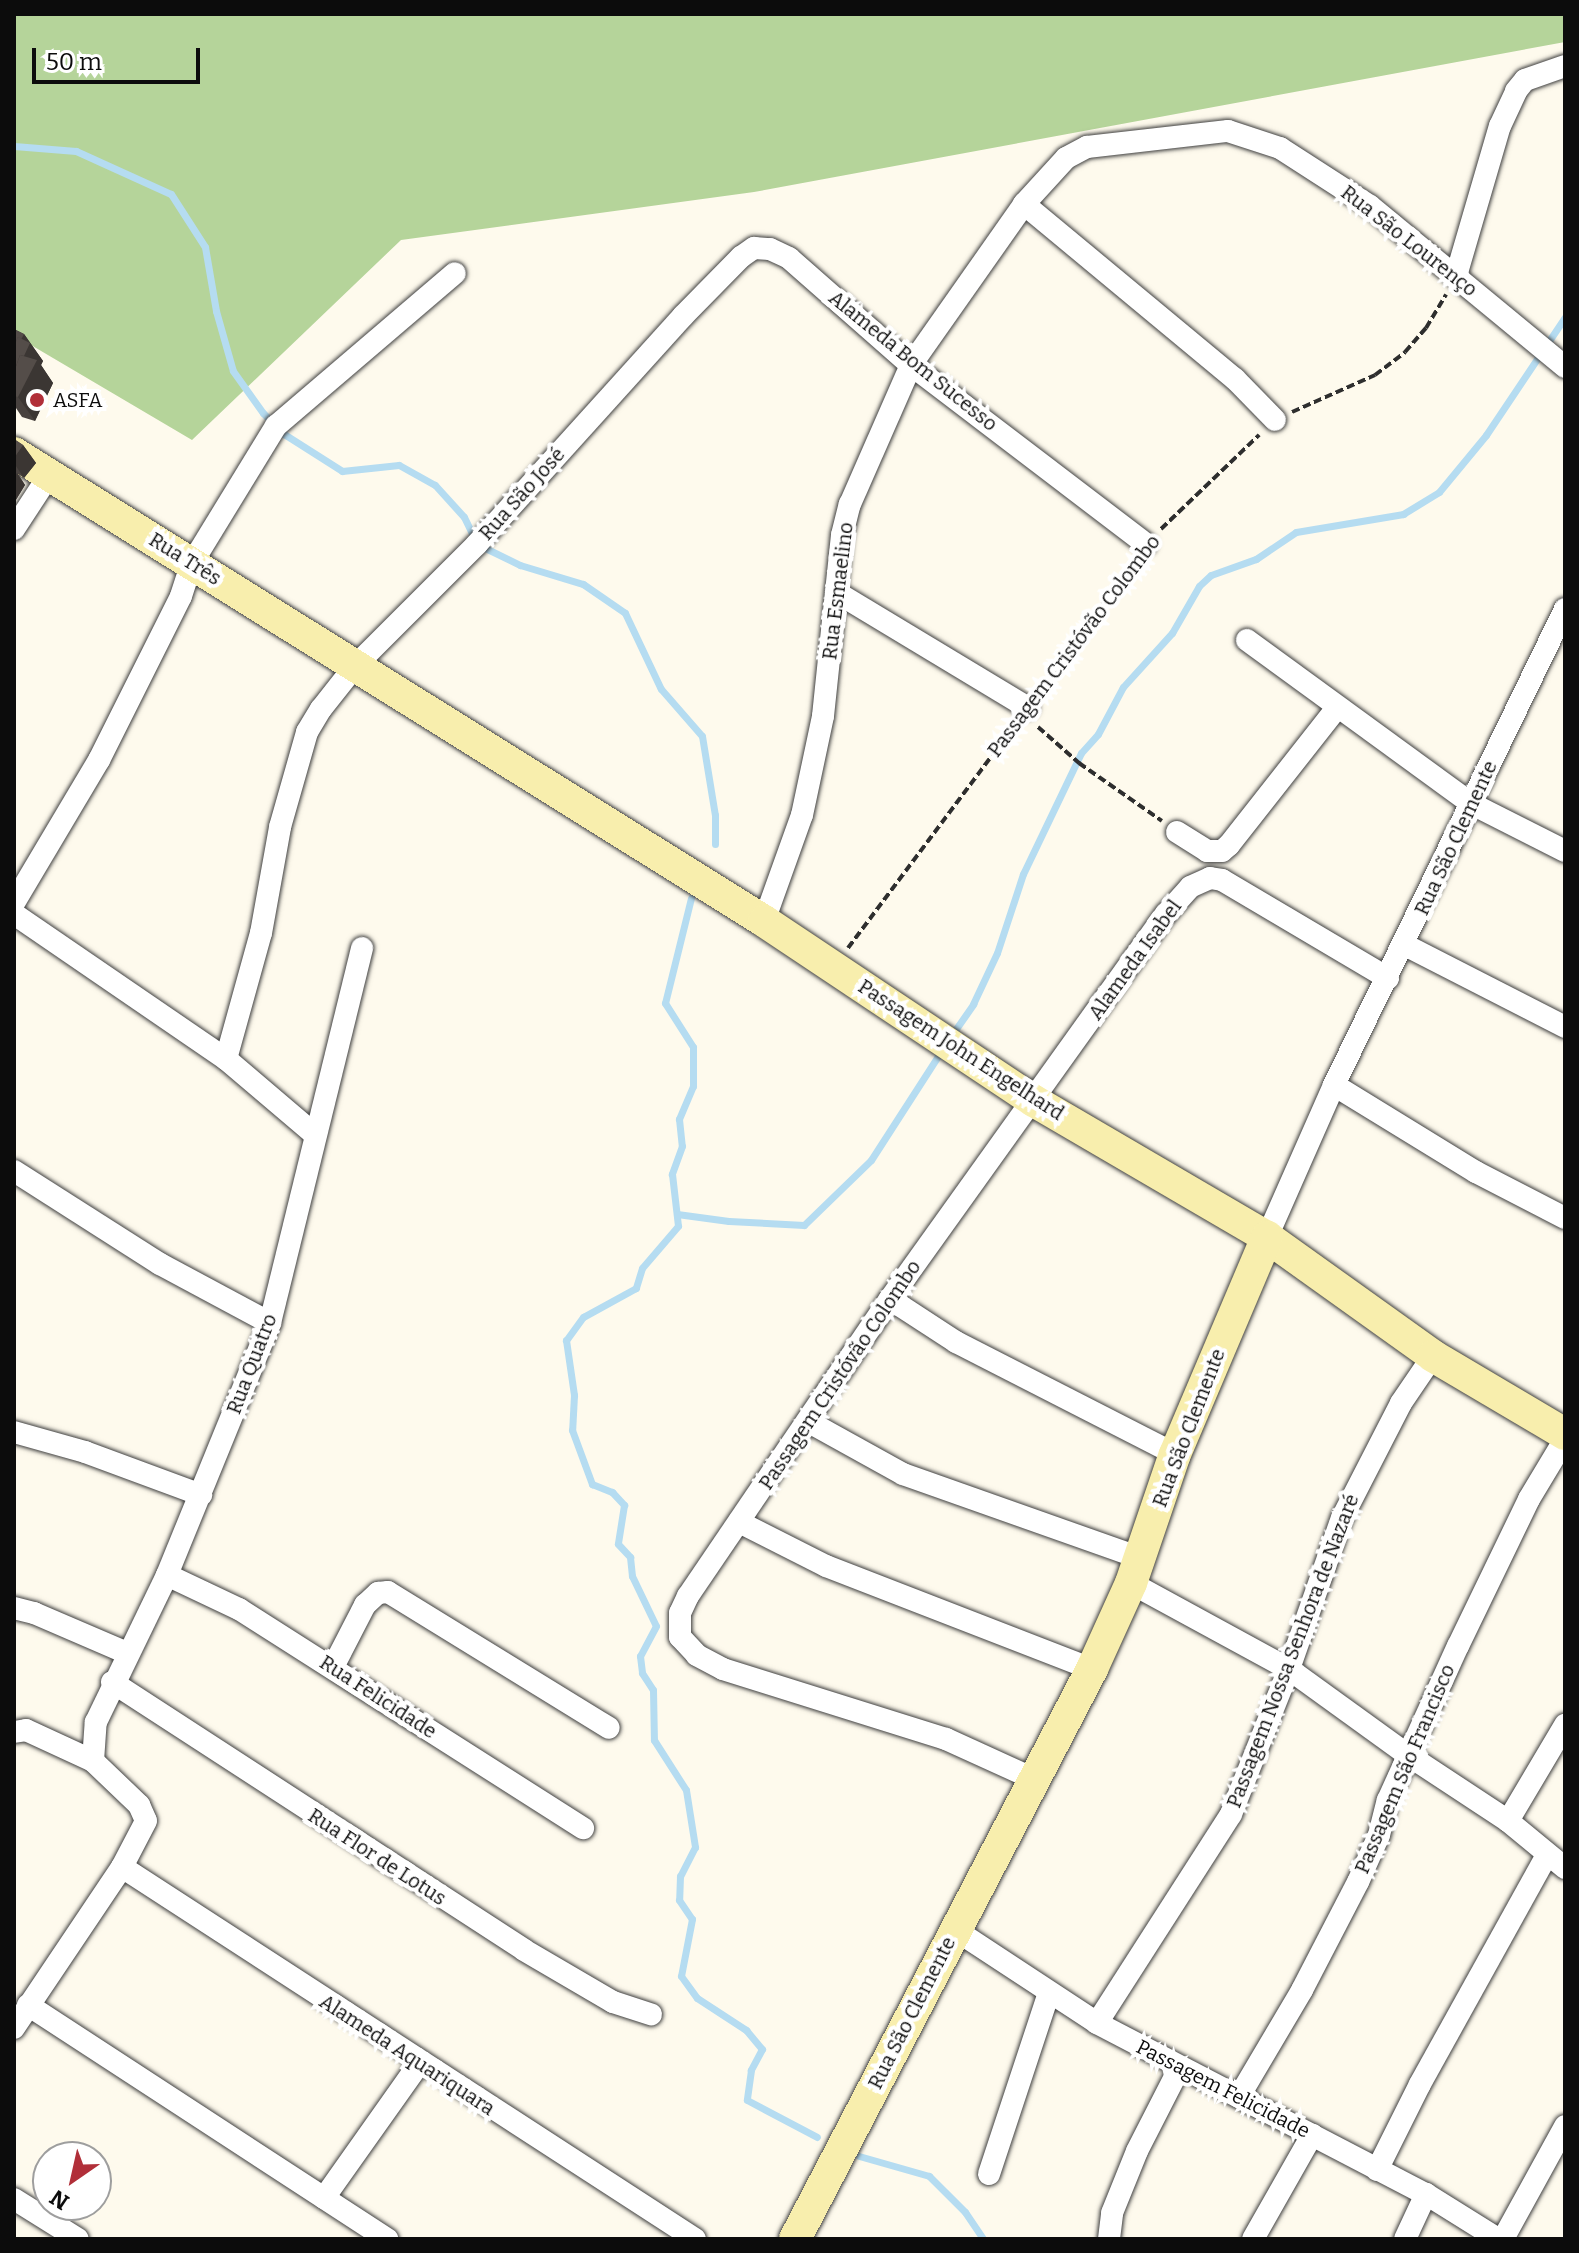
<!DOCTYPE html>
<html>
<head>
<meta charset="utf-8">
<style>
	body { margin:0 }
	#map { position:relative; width:1579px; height:2253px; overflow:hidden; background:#fefaed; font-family:Bitter,serif }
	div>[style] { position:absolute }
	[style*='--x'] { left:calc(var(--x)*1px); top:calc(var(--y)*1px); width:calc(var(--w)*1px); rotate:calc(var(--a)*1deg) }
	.forest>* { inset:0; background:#b5d49a }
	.stream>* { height:7px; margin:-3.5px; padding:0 3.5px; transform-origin:3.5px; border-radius:3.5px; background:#b5dcf1 }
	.path>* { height:4px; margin-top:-2px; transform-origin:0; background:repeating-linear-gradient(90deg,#2e2e2e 0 8px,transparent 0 12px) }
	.roads { filter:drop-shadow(0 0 2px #3f3f3f) drop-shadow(0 0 2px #3f3f3f) }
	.minor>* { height:22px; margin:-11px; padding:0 11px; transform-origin:11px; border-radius:11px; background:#fff }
	.secondary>* { height:32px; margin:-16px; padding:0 16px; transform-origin:16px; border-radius:16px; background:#f8eead }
	.wall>* { inset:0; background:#48423f }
	.shaded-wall>* { inset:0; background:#3b3633 }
	.building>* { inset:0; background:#544d49 }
	.dots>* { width:22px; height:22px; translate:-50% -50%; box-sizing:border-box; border:4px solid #fff; border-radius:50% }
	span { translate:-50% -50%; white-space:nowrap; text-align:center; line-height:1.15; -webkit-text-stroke:8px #fff; paint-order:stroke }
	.street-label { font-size:20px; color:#0c0c0c }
	.poi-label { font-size:20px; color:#0c0c0c }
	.left { translate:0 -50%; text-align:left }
	.frame { position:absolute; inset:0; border:16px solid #0c0c0c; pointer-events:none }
	.north { position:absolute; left:32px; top:2141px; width:80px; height:80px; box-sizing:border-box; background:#fff; border:2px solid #9e9e9e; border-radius:50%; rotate:214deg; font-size:22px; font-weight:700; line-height:32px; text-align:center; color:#0c0c0c }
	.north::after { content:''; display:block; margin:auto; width:28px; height:36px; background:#b12f39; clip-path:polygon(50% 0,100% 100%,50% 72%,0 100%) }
	.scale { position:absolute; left:32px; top:48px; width:168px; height:36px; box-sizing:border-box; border:4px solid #0c0c0c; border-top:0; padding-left:10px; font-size:24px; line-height:28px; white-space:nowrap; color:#0c0c0c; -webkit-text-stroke:6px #fff; paint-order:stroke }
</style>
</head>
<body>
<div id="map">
	<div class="forest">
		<i style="clip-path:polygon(14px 14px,1565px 14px,1565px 42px,754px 192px,401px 240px,192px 440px,14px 335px)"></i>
	</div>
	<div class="stream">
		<i style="--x:14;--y:146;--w:62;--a:4.6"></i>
		<i style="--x:76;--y:151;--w:104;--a:24.4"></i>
		<i style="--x:171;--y:194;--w:63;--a:57.3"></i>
		<i style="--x:205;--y:247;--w:65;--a:80.2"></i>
		<i style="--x:216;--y:311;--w:62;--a:74.2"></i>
		<i style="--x:233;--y:371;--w:52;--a:54.5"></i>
		<i style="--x:263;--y:413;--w:30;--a:45"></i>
		<i style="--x:284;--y:434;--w:69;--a:32.5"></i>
		<i style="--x:342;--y:471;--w:57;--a:-6"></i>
		<i style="--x:399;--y:465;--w:41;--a:29.1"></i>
		<i style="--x:435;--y:485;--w:43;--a:47.8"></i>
		<i style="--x:464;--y:517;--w:30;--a:64"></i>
		<i style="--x:477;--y:544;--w:48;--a:26"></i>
		<i style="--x:520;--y:565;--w:66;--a:16.8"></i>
		<i style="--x:583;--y:584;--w:51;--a:34.6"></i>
		<i style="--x:625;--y:613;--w:84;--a:64.7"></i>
		<i style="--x:661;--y:689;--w:62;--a:48.9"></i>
		<i style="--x:702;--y:736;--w:80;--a:80.7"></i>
		<i style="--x:715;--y:815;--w:29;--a:90"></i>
		<i style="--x:691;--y:898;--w:108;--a:103.9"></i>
		<i style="--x:665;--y:1003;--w:52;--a:57.5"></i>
		<i style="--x:693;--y:1047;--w:39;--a:90"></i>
		<i style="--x:693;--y:1086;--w:36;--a:113"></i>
		<i style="--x:679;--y:1119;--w:27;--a:84"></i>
		<i style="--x:682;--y:1146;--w:30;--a:110"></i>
		<i style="--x:672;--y:1174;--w:52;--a:83.4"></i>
		<i style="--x:678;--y:1226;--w:55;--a:130.6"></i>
		<i style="--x:642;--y:1268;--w:21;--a:107"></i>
		<i style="--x:636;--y:1288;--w:60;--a:151.3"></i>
		<i style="--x:583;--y:1317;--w:29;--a:126"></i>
		<i style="--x:566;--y:1340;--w:56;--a:81.7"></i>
		<i style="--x:574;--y:1395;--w:35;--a:93"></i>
		<i style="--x:572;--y:1430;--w:58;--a:69.7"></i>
		<i style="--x:592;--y:1484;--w:22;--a:22"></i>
		<i style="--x:612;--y:1492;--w:18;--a:47"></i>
		<i style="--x:624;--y:1505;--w:39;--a:99"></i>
		<i style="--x:618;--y:1544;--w:18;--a:47"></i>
		<i style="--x:630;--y:1557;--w:19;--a:84"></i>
		<i style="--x:632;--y:1576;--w:55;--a:64.4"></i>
		<i style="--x:656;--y:1626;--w:34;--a:118"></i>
		<i style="--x:640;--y:1656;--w:17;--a:83"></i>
		<i style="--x:642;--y:1673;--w:20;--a:57"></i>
		<i style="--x:653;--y:1690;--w:50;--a:88.9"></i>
		<i style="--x:654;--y:1740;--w:59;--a:57.4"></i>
		<i style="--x:686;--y:1790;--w:58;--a:81"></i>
		<i style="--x:695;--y:1847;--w:33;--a:117"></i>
		<i style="--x:680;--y:1876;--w:24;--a:92"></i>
		<i style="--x:679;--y:1900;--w:23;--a:56"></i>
		<i style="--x:692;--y:1919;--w:58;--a:100.9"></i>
		<i style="--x:681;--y:1976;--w:27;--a:54"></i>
		<i style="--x:697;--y:1998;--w:59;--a:33.1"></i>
		<i style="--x:746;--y:2030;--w:25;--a:50"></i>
		<i style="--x:762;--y:2049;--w:24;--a:118"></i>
		<i style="--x:751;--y:2070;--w:30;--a:98"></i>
		<i style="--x:747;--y:2100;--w:79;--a:27.9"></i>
		<i style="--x:951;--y:1036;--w:39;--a:-55"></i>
		<i style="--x:973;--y:1004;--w:56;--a:-64.8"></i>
		<i style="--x:997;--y:953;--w:83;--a:-71.8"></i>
		<i style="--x:1023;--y:874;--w:134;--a:-64.4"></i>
		<i style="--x:1081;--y:753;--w:25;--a:-48"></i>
		<i style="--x:1098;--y:734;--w:53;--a:-62"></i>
		<i style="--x:1123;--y:687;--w:73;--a:-47.8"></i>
		<i style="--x:1172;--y:633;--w:54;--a:-60.1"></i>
		<i style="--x:1199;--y:586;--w:16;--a:-43"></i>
		<i style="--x:1211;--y:575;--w:48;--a:-19.6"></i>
		<i style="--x:1256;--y:559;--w:48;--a:-34"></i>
		<i style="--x:1296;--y:532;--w:109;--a:-9.5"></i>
		<i style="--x:1403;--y:514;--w:42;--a:-31.4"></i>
		<i style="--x:1439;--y:492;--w:74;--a:-50.5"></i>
		<i style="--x:1486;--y:435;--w:142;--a:-56.2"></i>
		<i style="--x:677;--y:1214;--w:52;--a:7.7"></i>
		<i style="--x:729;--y:1221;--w:75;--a:3.1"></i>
		<i style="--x:804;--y:1225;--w:93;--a:-44.1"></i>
		<i style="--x:871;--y:1160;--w:131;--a:-57.2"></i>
		<i style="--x:859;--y:2156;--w:73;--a:15.9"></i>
		<i style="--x:929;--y:2176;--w:51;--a:45"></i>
		<i style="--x:965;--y:2212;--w:32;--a:56"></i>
	</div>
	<div class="path">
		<i style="--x:1292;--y:412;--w:91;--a:-24"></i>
		<i style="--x:1375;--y:375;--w:38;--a:-37"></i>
		<i style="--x:1405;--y:352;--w:32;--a:-49"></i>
		<i style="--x:1426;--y:328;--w:39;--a:-59"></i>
		<i style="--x:1161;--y:529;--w:136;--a:-43.8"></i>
		<i style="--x:1039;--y:692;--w:164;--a:-54.2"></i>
		<i style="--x:1038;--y:727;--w:55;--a:41.3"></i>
		<i style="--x:1079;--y:763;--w:101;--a:34.9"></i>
		<i style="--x:848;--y:948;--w:279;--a:-53.2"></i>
	</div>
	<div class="roads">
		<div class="minor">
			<i style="--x:1024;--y:204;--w:274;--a:39.7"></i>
			<i style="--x:1235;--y:379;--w:57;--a:45.7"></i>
			<i style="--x:1456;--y:276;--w:156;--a:-73.7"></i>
			<i style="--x:1500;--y:126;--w:38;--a:-65"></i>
			<i style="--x:1516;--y:91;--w:14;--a:-51"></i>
			<i style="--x:1525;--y:80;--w:42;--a:-19.3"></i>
			<i style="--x:14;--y:529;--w:66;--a:-56.8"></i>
			<i style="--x:836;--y:592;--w:224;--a:31.1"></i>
			<i style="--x:1247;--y:640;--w:278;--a:36.1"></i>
			<i style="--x:1472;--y:804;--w:104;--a:26.8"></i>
			<i style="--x:1177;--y:832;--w:36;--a:32"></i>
			<i style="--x:1207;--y:851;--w:15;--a:0"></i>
			<i style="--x:1222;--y:851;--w:9;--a:-41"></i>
			<i style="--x:1229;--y:845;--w:174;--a:-51.8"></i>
			<i style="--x:14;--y:903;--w:166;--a:-59.3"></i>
			<i style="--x:99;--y:760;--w:183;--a:-63.4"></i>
			<i style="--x:181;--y:596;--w:35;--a:-72"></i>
			<i style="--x:192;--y:563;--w:161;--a:-58.5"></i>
			<i style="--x:276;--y:426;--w:235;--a:-40.5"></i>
			<i style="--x:14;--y:914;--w:257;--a:34.4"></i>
			<i style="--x:226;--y:1059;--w:116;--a:40.4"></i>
			<i style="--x:764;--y:921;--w:113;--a:-70.3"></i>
			<i style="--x:802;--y:815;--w:101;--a:-78"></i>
			<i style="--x:823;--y:716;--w:182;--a:-84"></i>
			<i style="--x:842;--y:535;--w:32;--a:-76"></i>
			<i style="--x:850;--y:504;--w:152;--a:-66.3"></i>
			<i style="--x:911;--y:365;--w:197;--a:-54.9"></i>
			<i style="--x:1024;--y:204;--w:62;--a:-47.6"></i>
			<i style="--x:1066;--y:158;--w:24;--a:-28"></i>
			<i style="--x:1087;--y:147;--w:142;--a:-6.5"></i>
			<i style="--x:1228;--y:131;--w:55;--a:18.1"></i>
			<i style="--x:1280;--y:148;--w:107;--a:32.8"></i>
			<i style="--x:1370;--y:206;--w:253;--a:39.5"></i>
			<i style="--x:1405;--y:945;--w:180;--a:27.1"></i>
			<i style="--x:226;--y:1059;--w:131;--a:-74.5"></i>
			<i style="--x:261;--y:933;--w:108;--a:-79.8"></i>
			<i style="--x:280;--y:827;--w:99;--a:-74.1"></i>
			<i style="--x:307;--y:732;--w:27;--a:-59"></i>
			<i style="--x:321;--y:709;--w:55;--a:-51.7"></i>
			<i style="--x:355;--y:666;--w:173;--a:-45"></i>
			<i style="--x:477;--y:544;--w:307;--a:-47.9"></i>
			<i style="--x:683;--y:316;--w:83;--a:-45.5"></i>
			<i style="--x:741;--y:257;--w:16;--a:-35"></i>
			<i style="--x:754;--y:248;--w:16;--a:4"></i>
			<i style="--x:770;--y:249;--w:21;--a:25"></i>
			<i style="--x:789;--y:258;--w:162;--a:41.3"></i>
			<i style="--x:911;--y:365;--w:295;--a:37.3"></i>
			<i style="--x:1334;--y:1085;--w:167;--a:31.5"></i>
			<i style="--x:1476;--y:1172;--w:100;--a:27.3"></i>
			<i style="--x:14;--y:1171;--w:173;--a:32.5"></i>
			<i style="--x:160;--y:1264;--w:125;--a:28.2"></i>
			<i style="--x:1267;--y:1237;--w:166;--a:-66.2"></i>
			<i style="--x:1334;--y:1085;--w:529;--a:-64.11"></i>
			<i style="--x:890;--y:1299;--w:79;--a:33.1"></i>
			<i style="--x:956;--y:1342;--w:246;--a:27.1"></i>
			<i style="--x:809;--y:1422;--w:107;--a:29"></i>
			<i style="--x:903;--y:1474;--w:251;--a:19.5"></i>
			<i style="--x:14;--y:1432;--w:74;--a:15.7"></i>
			<i style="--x:85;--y:1452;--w:124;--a:20.3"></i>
			<i style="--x:739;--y:1522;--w:97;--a:26.8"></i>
			<i style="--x:826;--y:1566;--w:285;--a:21.2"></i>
			<i style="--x:167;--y:1575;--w:80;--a:25.3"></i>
			<i style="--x:239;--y:1609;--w:408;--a:32.5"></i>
			<i style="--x:1131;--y:1583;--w:180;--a:28.6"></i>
			<i style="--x:1289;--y:1669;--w:147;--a:35.9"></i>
			<i style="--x:1408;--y:1755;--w:120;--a:33.4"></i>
			<i style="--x:1508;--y:1821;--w:74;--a:39.5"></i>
			<i style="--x:14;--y:1608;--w:21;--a:14"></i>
			<i style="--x:34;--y:1613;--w:101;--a:23.3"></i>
			<i style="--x:333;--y:1667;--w:70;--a:-62.7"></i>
			<i style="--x:365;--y:1605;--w:18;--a:-43"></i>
			<i style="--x:378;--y:1593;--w:10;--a:-6"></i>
			<i style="--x:388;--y:1592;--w:259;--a:31.6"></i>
			<i style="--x:112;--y:1682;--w:491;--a:33"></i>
			<i style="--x:524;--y:1950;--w:103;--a:30.3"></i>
			<i style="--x:613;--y:2002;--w:40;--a:18"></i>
			<i style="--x:14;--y:1732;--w:12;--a:-9"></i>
			<i style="--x:26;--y:1730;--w:74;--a:24.8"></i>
			<i style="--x:93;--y:1761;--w:64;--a:43.7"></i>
			<i style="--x:139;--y:1805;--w:17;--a:66"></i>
			<i style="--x:146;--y:1821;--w:52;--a:117.6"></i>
			<i style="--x:122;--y:1867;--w:194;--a:123.9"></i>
			<i style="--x:93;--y:1761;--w:39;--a:-86"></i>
			<i style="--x:96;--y:1722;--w:163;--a:-64.2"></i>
			<i style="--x:167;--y:1575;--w:272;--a:-67.8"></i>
			<i style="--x:270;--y:1323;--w:386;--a:-76.2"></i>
			<i style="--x:1036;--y:1780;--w:99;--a:-155.5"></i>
			<i style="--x:946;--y:1739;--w:234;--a:-162.6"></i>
			<i style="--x:723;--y:1669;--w:30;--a:-152"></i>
			<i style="--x:697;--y:1655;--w:25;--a:-133"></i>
			<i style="--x:680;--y:1637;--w:24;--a:-90"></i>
			<i style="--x:680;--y:1613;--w:19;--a:-65"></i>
			<i style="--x:688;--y:1596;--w:359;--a:-55.8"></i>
			<i style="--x:890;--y:1299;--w:474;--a:-54.4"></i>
			<i style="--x:1166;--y:914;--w:36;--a:-48"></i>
			<i style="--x:1190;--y:887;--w:22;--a:-24"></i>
			<i style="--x:1210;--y:878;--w:12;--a:9"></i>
			<i style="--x:1222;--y:880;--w:193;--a:30.6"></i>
			<i style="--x:1508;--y:1821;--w:112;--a:-59.3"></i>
			<i style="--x:122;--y:1867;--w:683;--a:32.99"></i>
			<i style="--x:954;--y:1929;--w:171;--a:33.3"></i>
			<i style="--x:1097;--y:2023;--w:371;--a:27.5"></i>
			<i style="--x:1426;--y:2194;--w:85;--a:32"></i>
			<i style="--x:28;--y:2005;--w:429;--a:33.1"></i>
			<i style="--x:1097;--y:2023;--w:248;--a:-57.3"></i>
			<i style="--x:1231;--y:1814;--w:156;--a:-68.2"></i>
			<i style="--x:1289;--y:1669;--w:160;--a:-70.7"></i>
			<i style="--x:1342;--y:1518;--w:129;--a:-62.8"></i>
			<i style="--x:1401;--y:1403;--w:57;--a:-55.8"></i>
			<i style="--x:1240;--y:2095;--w:122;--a:-59.4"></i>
			<i style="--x:1302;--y:1990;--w:122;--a:-62.6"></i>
			<i style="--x:1358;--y:1882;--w:51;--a:-65.9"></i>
			<i style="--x:1379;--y:1835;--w:36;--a:-76"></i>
			<i style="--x:1388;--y:1800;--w:169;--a:-65.6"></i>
			<i style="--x:1458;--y:1646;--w:163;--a:-64.2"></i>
			<i style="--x:1529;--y:1499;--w:70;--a:-59"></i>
			<i style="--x:1377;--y:2170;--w:96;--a:-63.4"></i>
			<i style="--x:1420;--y:2084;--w:262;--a:-61"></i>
			<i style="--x:989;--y:2174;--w:191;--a:-71.7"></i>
			<i style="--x:324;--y:2198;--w:164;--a:-54.7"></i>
			<i style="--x:14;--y:2199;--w:75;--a:32"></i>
			<i style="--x:1109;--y:2239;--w:26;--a:-83"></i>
			<i style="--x:1112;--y:2213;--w:67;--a:-68"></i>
			<i style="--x:1137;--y:2151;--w:94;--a:-62.9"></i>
			<i style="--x:1253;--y:2239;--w:120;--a:-60.4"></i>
			<i style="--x:1405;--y:2239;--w:50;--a:-65"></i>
			<i style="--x:1503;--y:2239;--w:129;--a:-61.2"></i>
		</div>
		<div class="secondary">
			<i style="--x:14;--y:453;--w:884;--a:31.96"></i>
			<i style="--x:764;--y:921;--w:324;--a:33.7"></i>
			<i style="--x:1034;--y:1101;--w:270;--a:30.3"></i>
			<i style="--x:1267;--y:1237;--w:204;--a:35.6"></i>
			<i style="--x:1433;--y:1356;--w:153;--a:30.6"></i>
			<i style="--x:795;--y:2239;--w:643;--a:-62.48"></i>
			<i style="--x:1092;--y:1669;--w:94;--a:-65.6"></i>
			<i style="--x:1131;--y:1583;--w:136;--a:-71.2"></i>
			<i style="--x:1175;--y:1454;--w:236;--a:-67"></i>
		</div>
	</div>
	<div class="wall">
		<i style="clip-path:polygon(14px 329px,24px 334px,43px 361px,41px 365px,53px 383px,35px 421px,22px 417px,14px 405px)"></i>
		<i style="clip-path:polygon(14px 439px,23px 445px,36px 463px,24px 478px,18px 474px,25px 485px,14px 503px)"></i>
	</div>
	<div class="shaded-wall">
		<i style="clip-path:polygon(24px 334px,43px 361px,41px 365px,53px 383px,35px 421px,18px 397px,14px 357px)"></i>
		<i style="clip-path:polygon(23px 445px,36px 463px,24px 478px,14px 463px,14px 458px)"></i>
		<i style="clip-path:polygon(17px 473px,25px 485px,14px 503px,14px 478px)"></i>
	</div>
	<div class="building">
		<i style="clip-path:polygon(14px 329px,24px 334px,21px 339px,18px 337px,14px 346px)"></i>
		<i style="clip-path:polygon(18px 337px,30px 343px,24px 356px,20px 355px,14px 372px,14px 346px)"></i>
		<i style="clip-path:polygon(20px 355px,37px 360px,18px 397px,14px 396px,14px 372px)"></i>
		<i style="clip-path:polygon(14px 439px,23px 445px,14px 458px)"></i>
	</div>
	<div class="dots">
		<i style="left:37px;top:400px;background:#b12f39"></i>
	</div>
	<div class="street-label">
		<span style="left:1409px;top:241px;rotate:38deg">Rua São Lourenço</span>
		<span style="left:913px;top:361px;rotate:39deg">Alameda Bom Sucesso</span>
		<span style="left:522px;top:494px;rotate:-48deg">Rua São José</span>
		<span style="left:185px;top:559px;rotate:32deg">Rua Três</span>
		<span style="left:838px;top:591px;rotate:-83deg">Rua Esmaelino</span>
		<span style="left:1074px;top:646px;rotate:-53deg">Passagem Cristóvão Colombo</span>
		<span style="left:1456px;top:838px;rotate:-65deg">Rua São Clemente</span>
		<span style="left:1135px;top:960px;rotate:-54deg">Alameda Isabel</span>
		<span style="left:961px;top:1050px;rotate:33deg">Passagem John Engelhard</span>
		<span style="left:252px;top:1364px;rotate:-69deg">Rua Quatro</span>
		<span style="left:840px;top:1375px;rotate:-56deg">Passagem Cristóvão Colombo</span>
		<span style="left:1189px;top:1428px;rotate:-69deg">Rua São Clemente</span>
		<span style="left:1293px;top:1651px;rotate:-69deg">Passagem Nossa Senhora de Nazaré</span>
		<span style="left:378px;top:1697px;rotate:33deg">Rua Felicidade</span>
		<span style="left:1405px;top:1769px;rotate:-67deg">Passagem São Francisco</span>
		<span style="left:377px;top:1857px;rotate:33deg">Rua Flor de Lotus</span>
		<span style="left:912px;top:2013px;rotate:-63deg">Rua São Clemente</span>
		<span style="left:407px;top:2055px;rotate:33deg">Alameda Aquariquara</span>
		<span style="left:1223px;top:2089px;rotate:27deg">Passagem Felicidade</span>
	</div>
	<div class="poi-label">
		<span class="left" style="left:53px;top:400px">ASFA</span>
	</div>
	<div class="frame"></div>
	<div class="north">N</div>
	<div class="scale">50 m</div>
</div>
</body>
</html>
